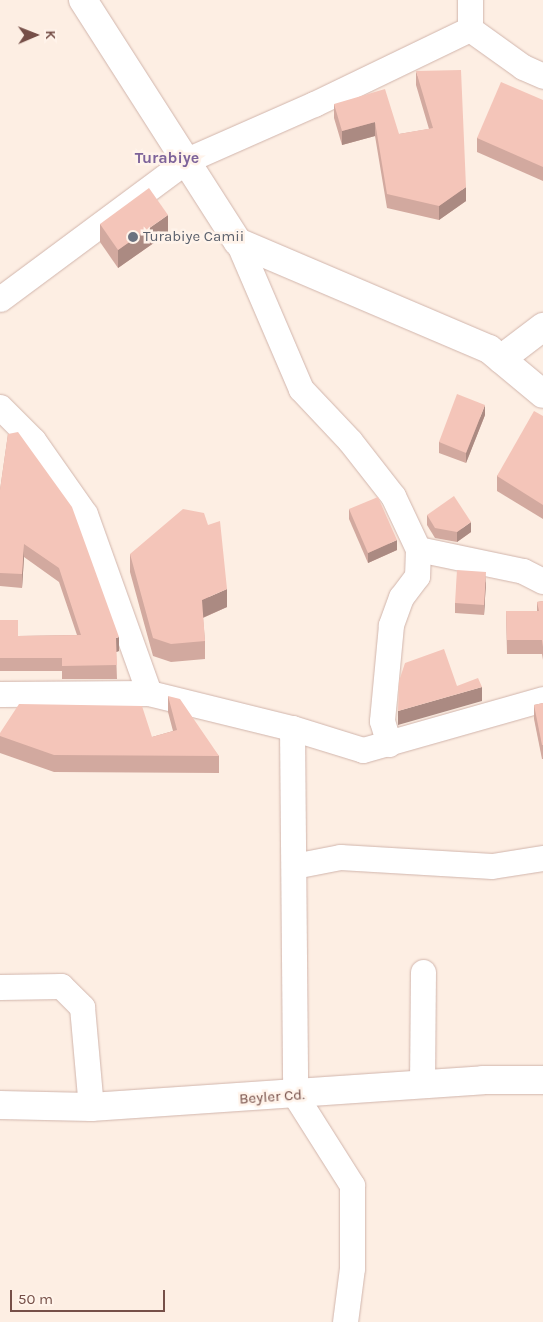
<!DOCTYPE html>
<html>
<head>
<meta charset="utf-8">
<style>
	body { margin:0 }
	#map { position:relative; width:543px; height:1322px; overflow:hidden; background:#fdeee3; font-family:Karla,sans-serif }
	div>[style] { position:absolute }
	[style*='--x'] { left:calc(var(--x)*1px); top:calc(var(--y)*1px); width:calc(var(--w)*1px); rotate:calc(var(--a)*1deg) }
	.roads { filter:drop-shadow(0 0 1px #d1b5ac) drop-shadow(0 0 1px #d1b5ac) }
	.minor>* { height:25px; margin:-12.5px; padding:0 12.5px; transform-origin:12.5px; border-radius:12.5px; background:#fff }
	.tertiary>* { height:28px; margin:-14px; padding:0 14px; transform-origin:14px; border-radius:14px; background:#fff }
	.wall>* { inset:0; background:#d2a99f }
	.shaded-wall>* { inset:0; background:#ab8a82 }
	.building>* { inset:0; background:#f4c5b9 }
	.dots>* { width:14px; height:14px; translate:-50% -50%; box-sizing:border-box; border:2px solid #fff3ea; border-radius:50% }
	span { translate:-50% -50%; white-space:nowrap; text-align:center; line-height:1.15; -webkit-text-stroke:5px #fff3ea; paint-order:stroke }
	.worship-label { font-size:15px; color:#5b616d }
	.left { translate:0 -50%; text-align:left }
	.street-label { font-size:15px; color:#764f48 }
	.neighbourhood-label { font-size:16px; color:#7d639a; font-weight:700 }
	.north { position:absolute; left:10px; top:10px; width:50px; height:50px; -webkit-text-stroke:4px #fff3ea; paint-order:stroke; rotate:89deg; font-size:14px; font-weight:700; line-height:20px; text-align:center; color:#764f48 }
	.north::after { content:''; display:block; margin:auto; width:18px; height:22px; background:#764f48; clip-path:polygon(50% 0,100% 100%,50% 72%,0 100%) }
	.scale { position:absolute; left:10px; top:1290px; width:155px; height:22px; box-sizing:border-box; border:2px solid #764f48; border-top:0; padding-left:6px; font-size:15px; line-height:18px; white-space:nowrap; color:#764f48; -webkit-text-stroke:4px #fff3ea; paint-order:stroke }
</style>
</head>
<body>
<div id="map">
	<div class="roads">
		<div class="minor">
			<i style="--x:470;--y:0;--w:29;--a:90"></i>
			<i style="--x:470;--y:29;--w:65;--a:35.6"></i>
			<i style="--x:523;--y:67;--w:22;--a:24"></i>
			<i style="--x:238;--y:242;--w:160;--a:66.8"></i>
			<i style="--x:301;--y:389;--w:71;--a:46.7"></i>
			<i style="--x:350;--y:441;--w:70;--a:52"></i>
			<i style="--x:393;--y:496;--w:59;--a:64.7"></i>
			<i style="--x:418;--y:549;--w:27;--a:92"></i>
			<i style="--x:417;--y:576;--w:26;--a:127"></i>
			<i style="--x:401;--y:597;--w:30;--a:110"></i>
			<i style="--x:391;--y:625;--w:96;--a:95.4"></i>
			<i style="--x:382;--y:721;--w:24;--a:73"></i>
			<i style="--x:0;--y:299;--w:233;--a:-36.6"></i>
			<i style="--x:187;--y:160;--w:139;--a:-23.8"></i>
			<i style="--x:314;--y:104;--w:173;--a:-25.7"></i>
			<i style="--x:0;--y:407;--w:47;--a:45"></i>
			<i style="--x:33;--y:440;--w:90;--a:54.9"></i>
			<i style="--x:85;--y:514;--w:190;--a:70.3"></i>
			<i style="--x:149;--y:693;--w:147;--a:13.8"></i>
			<i style="--x:292;--y:728;--w:367;--a:89.5"></i>
			<i style="--x:295;--y:1095;--w:107;--a:57.7"></i>
			<i style="--x:352;--y:1185;--w:83;--a:90"></i>
			<i style="--x:352;--y:1268;--w:54;--a:97.4"></i>
			<i style="--x:418;--y:549;--w:107;--a:11.8"></i>
			<i style="--x:523;--y:571;--w:22;--a:27"></i>
			<i style="--x:0;--y:694;--w:149;--a:-0.4"></i>
			<i style="--x:292;--y:728;--w:74;--a:17.2"></i>
			<i style="--x:363;--y:750;--w:187;--a:-15.8"></i>
			<i style="--x:294;--y:866;--w:47;--a:-11.1"></i>
			<i style="--x:340;--y:857;--w:152;--a:3.4"></i>
			<i style="--x:492;--y:866;--w:52;--a:-8.9"></i>
			<i style="--x:0;--y:987;--w:61;--a:-0.9"></i>
			<i style="--x:61;--y:986;--w:30;--a:45"></i>
			<i style="--x:82;--y:1007;--w:100;--a:84.9"></i>
			<i style="--x:422;--y:1085;--w:113;--a:-89.5"></i>
		</div>
		<div class="tertiary">
			<i style="--x:83;--y:0;--w:287;--a:57.4"></i>
			<i style="--x:238;--y:242;--w:273;--a:23.1"></i>
			<i style="--x:489;--y:349;--w:70;--a:39.8"></i>
			<i style="--x:501;--y:359;--w:53;--a:-37.3"></i>
			<i style="--x:0;--y:1105;--w:91;--a:1.3"></i>
			<i style="--x:91;--y:1107;--w:393;--a:-3.9"></i>
			<i style="--x:483;--y:1080;--w:60;--a:0"></i>
		</div>
	</div>
	<div class="wall">
		<i style="clip-path:polygon(416px 71px,466px 201px,439px 220px,387px 208px,375px 136px,342px 145px,334px 118px,334px 104px,399px 134px,429px 129px,416px 85px)"></i>
		<i style="clip-path:polygon(543px 100px,543px 181px,477px 152px,477px 138px)"></i>
		<i style="clip-path:polygon(100px 224px,168px 233px,118px 268px,100px 242px)"></i>
		<i style="clip-path:polygon(485px 415px,466px 463px,439px 453px,439px 442px)"></i>
		<i style="clip-path:polygon(543px 416px,543px 519px,497px 491px,497px 476px)"></i>
		<i style="clip-path:polygon(8px 434px,119px 651px,116px 652px,117px 679px,62px 679px,62px 671px,0 671px,0 620px,18px 636px,77px 635px,59px 582px,24px 557px,22px 588px,0 586px,0 490px)"></i>
		<i style="clip-path:polygon(349px 509px,397px 550px,368px 563px,349px 519px)"></i>
		<i style="clip-path:polygon(427px 515px,471px 532px,457px 542px,435px 538px,427px 525px)"></i>
		<i style="clip-path:polygon(130px 554px,227px 607px,203px 618px,205px 641px,205px 659px,171px 662px,153px 656px,130px 572px)"></i>
		<i style="clip-path:polygon(486px 582px,484px 615px,455px 613px,455px 603px)"></i>
		<i style="clip-path:polygon(543px 601px,543px 660px,542px 654px,507px 654px,506px 611px,537px 611px,537px 602px)"></i>
		<i style="clip-path:polygon(168px 696px,219px 756px,219px 773px,54px 772px,0 753px,0 733px,152px 737px,173px 731px,168px 712px)"></i>
		<i style="clip-path:polygon(543px 703px,543px 759px,542px 759px,534px 719px,534px 705px)"></i>
	</div>
	<div class="shaded-wall">
		<i style="clip-path:polygon(375px 122px,375px 136px,342px 145px,342px 131px)"></i>
		<i style="clip-path:polygon(466px 187px,466px 201px,439px 220px,439px 206px)"></i>
		<i style="clip-path:polygon(168px 215px,168px 233px,118px 268px,118px 250px)"></i>
		<i style="clip-path:polygon(485px 405px,485px 415px,466px 463px,466px 453px)"></i>
		<i style="clip-path:polygon(471px 522px,471px 532px,457px 542px,457px 532px)"></i>
		<i style="clip-path:polygon(397px 540px,397px 550px,368px 563px,368px 553px)"></i>
		<i style="clip-path:polygon(24px 544px,24px 557px,22px 588px,22px 574px)"></i>
		<i style="clip-path:polygon(486px 572px,486px 582px,484px 615px,484px 605px)"></i>
		<i style="clip-path:polygon(227px 589px,227px 607px,202px 618px,202px 600px)"></i>
		<i style="clip-path:polygon(119px 637px,119px 651px,116px 652px,116px 638px)"></i>
		<i style="clip-path:polygon(482px 687px,482px 701px,398px 725px,398px 711px)"></i>
	</div>
	<div class="building">
		<i style="clip-path:polygon(461px 70px,466px 187px,439px 206px,387px 194px,375px 122px,342px 131px,334px 104px,385px 89px,399px 134px,433px 128px,416px 71px)"></i>
		<i style="clip-path:polygon(501px 82px,543px 100px,543px 167px,477px 138px)"></i>
		<i style="clip-path:polygon(149px 188px,168px 215px,118px 250px,100px 224px)"></i>
		<i style="clip-path:polygon(457px 394px,485px 405px,466px 453px,439px 442px)"></i>
		<i style="clip-path:polygon(534px 411px,543px 416px,543px 505px,497px 476px)"></i>
		<i style="clip-path:polygon(18px 432px,72px 507px,119px 637px,116px 638px,117px 665px,62px 666px,62px 658px,0 658px,0 620px,18px 620px,18px 636px,81px 635px,59px 568px,24px 544px,22px 574px,0 573px,0 490px,8px 434px)"></i>
		<i style="clip-path:polygon(454px 496px,471px 522px,457px 532px,435px 528px,427px 515px)"></i>
		<i style="clip-path:polygon(378px 497px,397px 540px,368px 553px,349px 509px)"></i>
		<i style="clip-path:polygon(183px 509px,204px 513px,208px 525px,220px 521px,227px 589px,202px 600px,205px 641px,171px 644px,153px 638px,130px 554px)"></i>
		<i style="clip-path:polygon(457px 570px,486px 572px,484px 605px,455px 603px)"></i>
		<i style="clip-path:polygon(543px 601px,543px 647px,542px 640px,507px 640px,506px 611px,539px 611px,537px 602px)"></i>
		<i style="clip-path:polygon(444px 649px,457px 686px,478px 678px,482px 687px,398px 711px,399px 681px,405px 663px)"></i>
		<i style="clip-path:polygon(168px 696px,180px 699px,219px 756px,54px 755px,0 736px,0 733px,19px 704px,142px 706px,152px 737px,177px 730px)"></i>
		<i style="clip-path:polygon(543px 703px,543px 745px,542px 745px,534px 705px)"></i>
	</div>
	<div class="dots">
		<i style="left:133px;top:237px;background:#6b7280"></i>
	</div>
	<div class="worship-label">
		<span class="left" style="left:143px;top:237px">Turabiye Camii</span>
	</div>
	<div class="street-label">
		<span style="left:272px;top:1097px;rotate:-4deg">Beyler Cd.</span>
	</div>
	<div class="neighbourhood-label">
		<span style="left:167px;top:158px">Turabiye</span>
	</div>
	<div class="north">K</div>
	<div class="scale">50 m</div>
</div>
</body>
</html>
